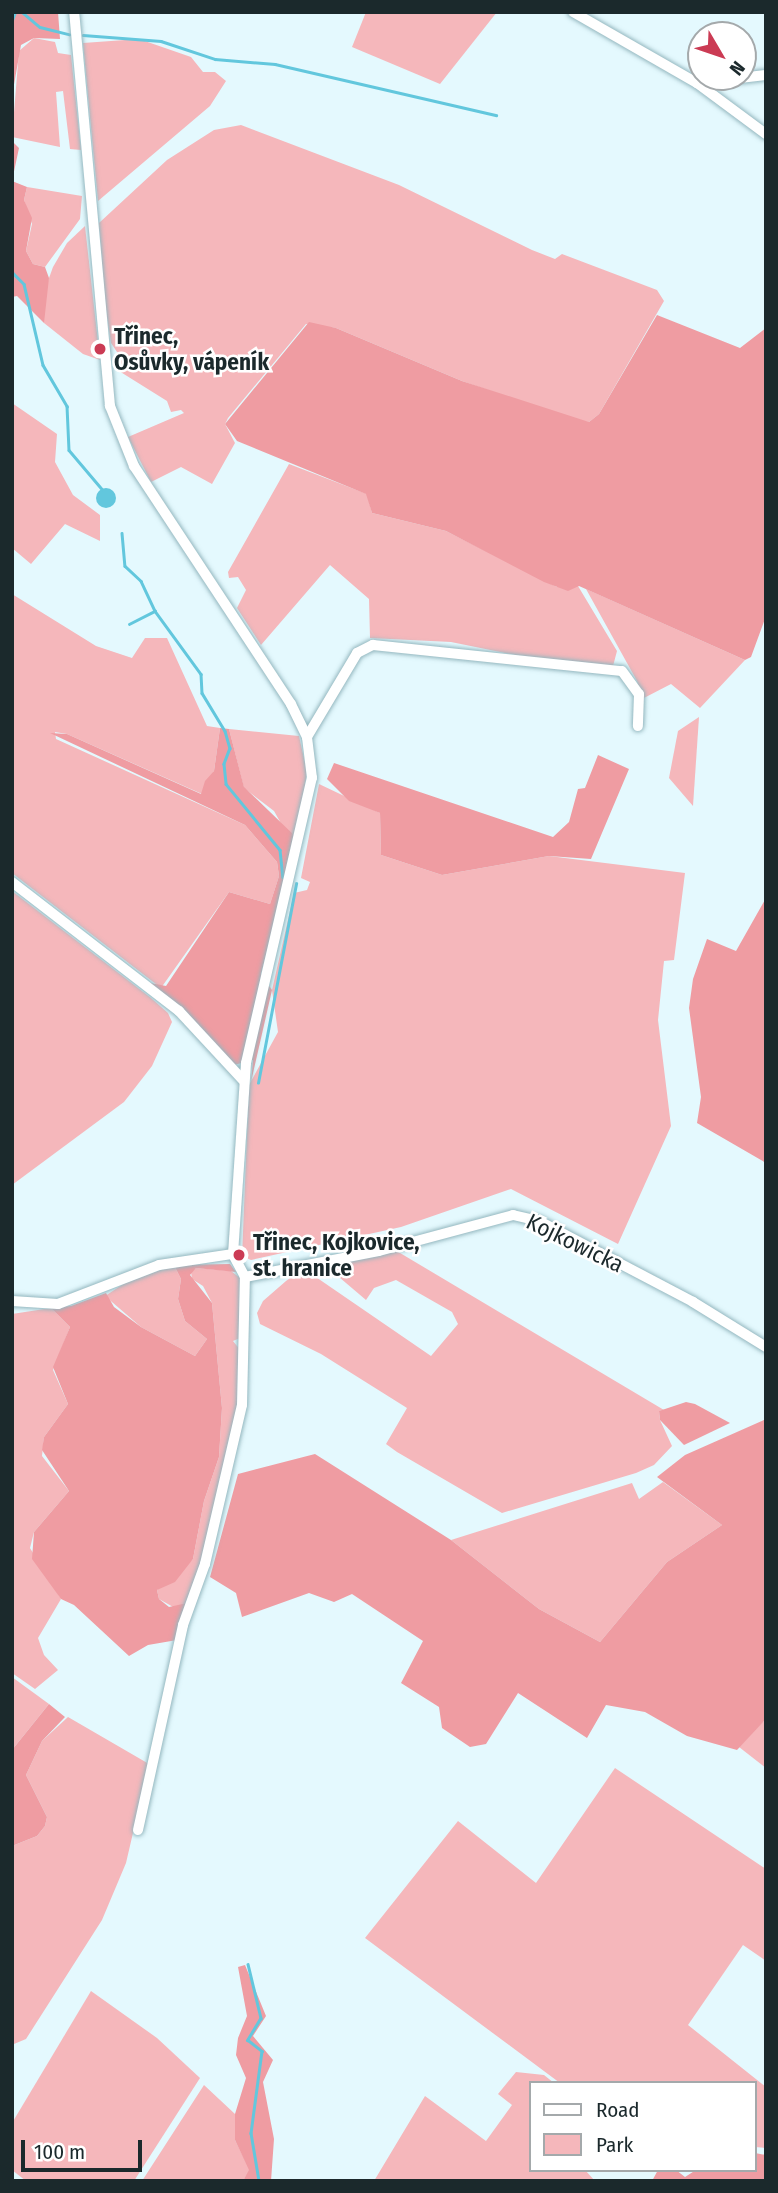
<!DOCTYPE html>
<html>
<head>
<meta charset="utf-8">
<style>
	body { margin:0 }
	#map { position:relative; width:778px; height:2193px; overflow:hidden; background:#e4f9fe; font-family:"Fira Sans Condensed",sans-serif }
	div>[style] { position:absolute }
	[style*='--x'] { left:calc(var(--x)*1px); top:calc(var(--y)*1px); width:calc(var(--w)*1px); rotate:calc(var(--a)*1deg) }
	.green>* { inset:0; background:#f5b7bb }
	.forest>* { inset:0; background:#ef9ca2 }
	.water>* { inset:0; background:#62c7dd }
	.round { border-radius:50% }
	.stream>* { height:2.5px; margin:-1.25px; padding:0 1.25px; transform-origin:1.25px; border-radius:1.25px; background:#62c7dd }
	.roads { filter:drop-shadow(0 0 2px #94b7bf) drop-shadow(0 0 2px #94b7bf) }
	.minor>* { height:10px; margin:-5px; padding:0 5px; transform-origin:5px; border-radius:5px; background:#fff }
	.dots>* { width:19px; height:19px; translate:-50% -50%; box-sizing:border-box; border:4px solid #fff; border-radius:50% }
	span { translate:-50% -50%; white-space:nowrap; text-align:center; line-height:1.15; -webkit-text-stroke:5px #fff; paint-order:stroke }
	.poi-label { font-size:23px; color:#1b292c; font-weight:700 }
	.left { translate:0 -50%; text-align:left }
	.street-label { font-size:23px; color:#1b292c }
	.frame { position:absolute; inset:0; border:14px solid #1b292c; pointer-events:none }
	.legend { position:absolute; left:529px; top:2081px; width:228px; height:91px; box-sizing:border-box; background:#fff; border:2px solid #a4a9ab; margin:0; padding:9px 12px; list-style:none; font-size:21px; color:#1b292c }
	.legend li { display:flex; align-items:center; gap:14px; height:35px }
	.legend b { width:35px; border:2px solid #a4a9ab }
	.north { position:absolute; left:687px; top:21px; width:70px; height:70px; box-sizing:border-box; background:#fff; border:2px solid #a4a9ab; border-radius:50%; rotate:129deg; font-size:19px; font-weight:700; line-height:28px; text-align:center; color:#1b292c }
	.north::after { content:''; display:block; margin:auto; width:24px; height:32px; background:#cb3b54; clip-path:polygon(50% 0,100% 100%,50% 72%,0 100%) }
	.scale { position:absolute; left:21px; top:2140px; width:121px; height:32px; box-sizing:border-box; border:4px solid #1b292c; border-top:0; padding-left:9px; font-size:21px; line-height:24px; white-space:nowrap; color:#1b292c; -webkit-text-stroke:5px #fff; paint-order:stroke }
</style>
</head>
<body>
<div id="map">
	<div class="green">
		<i style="clip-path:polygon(366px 12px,497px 12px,440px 84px,352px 47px)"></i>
		<i style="clip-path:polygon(34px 38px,55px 42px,58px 53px,71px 55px,81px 150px,70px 149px,63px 91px,56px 92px,60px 147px,12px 137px,19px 51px)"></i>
		<i style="clip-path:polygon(139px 39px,191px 57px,203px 72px,215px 72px,226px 81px,210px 106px,98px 201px,83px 43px)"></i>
		<i style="clip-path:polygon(241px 125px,399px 185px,532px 250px,555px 259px,562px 254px,657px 290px,664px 301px,599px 414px,589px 422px,577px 421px,462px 381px,336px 328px,306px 324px,228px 418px,225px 424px,235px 443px,212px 484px,181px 467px,151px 482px,128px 437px,184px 413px,181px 410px,171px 412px,167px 401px,119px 371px,121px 358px,111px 343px,105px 303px,99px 223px,167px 160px,214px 130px)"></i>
		<i style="clip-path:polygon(27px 187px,82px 196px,80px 219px,45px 267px,33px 264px,26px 251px,32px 224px,24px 200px)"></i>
		<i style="clip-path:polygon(85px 226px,100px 360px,83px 354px,44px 323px,44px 292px,53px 267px,67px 243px)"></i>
		<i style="clip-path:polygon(12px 403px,57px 434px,55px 462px,73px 495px,100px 515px,100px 541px,65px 524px,31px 564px,12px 548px)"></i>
		<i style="clip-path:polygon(289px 464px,367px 494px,372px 513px,446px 531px,557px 587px,578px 586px,617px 651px,613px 666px,530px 658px,451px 642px,370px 638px,369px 599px,330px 565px,261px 645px,237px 608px,246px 590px,238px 577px,229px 578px,228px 572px)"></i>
		<i style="clip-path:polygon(586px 589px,745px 660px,700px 708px,671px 684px,642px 699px,637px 681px)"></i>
		<i style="clip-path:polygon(12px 594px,96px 646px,132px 658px,145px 638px,167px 638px,207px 726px,220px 728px,214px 771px,202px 794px,67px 734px,55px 732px,56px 739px,245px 825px,277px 862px,279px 876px,270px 904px,229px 892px,161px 988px,12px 873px)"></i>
		<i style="clip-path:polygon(699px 717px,693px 806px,669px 778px,678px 731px)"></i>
		<i style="clip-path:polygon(229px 729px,299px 736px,307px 772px,297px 838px,287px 834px,274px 811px,244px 788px)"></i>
		<i style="clip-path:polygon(319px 784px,380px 813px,381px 855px,442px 875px,549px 856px,685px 873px,674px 960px,664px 961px,658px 1020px,671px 1126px,618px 1244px,511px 1189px,401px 1227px,251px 1260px,242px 1256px,249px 1085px,278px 1032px,272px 990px,294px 893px,307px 890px,310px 882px,301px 878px)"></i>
		<i style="clip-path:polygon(12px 891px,151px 998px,168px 1013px,172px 1022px,152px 1066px,124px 1102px,12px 1185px)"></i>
		<i style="clip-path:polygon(395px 1250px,664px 1410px,659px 1411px,660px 1420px,672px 1446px,654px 1465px,636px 1473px,502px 1513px,397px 1452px,386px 1444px,407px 1408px,321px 1354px,260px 1324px,257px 1313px,263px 1301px,286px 1281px,297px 1273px,310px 1273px,431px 1356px,458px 1324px,452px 1312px,396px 1280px,374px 1288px,366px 1300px,326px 1266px)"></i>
		<i style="clip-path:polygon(174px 1265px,181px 1279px,178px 1299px,185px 1321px,207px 1339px,195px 1356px,141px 1327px,105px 1296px,125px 1283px)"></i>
		<i style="clip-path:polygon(196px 1268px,231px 1271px,240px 1278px,240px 1338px,233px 1341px,241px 1351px,237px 1414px,214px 1522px,187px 1603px,175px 1608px,159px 1599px,157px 1590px,193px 1559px,204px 1501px,219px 1457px,222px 1408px,212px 1303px,203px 1286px,192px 1279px,191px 1272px)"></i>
		<i style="clip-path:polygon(51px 1308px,70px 1327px,53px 1370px,68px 1404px,44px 1437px,42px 1456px,69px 1491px,34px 1532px,30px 1548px,61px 1599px,38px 1638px,44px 1655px,58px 1670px,35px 1689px,12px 1673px,12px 1314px)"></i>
		<i style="clip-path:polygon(663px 1482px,722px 1525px,667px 1562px,600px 1642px,539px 1609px,451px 1540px,632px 1483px,639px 1499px)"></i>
		<i style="clip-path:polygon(12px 1677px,49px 1704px,12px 1750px)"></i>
		<i style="clip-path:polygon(68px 1717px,149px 1764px,126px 1863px,102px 1920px,26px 2039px,14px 2044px,12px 1846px,37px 1836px,45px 1826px,47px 1817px,26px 1775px,42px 1741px)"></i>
		<i style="clip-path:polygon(766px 1719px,766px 1768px,739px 1747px)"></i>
		<i style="clip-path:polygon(615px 1768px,766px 1869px,766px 1961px,743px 1945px,688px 2025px,766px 2087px,766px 2148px,755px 2147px,755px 2083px,560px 2083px,365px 1938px,458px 1821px,536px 1883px)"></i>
		<i style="clip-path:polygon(91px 1991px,157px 2038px,200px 2078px,134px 2181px,26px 2181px,12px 2170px,12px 2123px)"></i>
		<i style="clip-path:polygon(516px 2072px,544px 2075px,554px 2083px,531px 2083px,531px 2170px,585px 2170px,595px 2181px,374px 2181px,425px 2096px,486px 2141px,512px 2105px,498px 2094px)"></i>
		<i style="clip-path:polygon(204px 2085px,235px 2114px,235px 2140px,250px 2170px,243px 2181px,142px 2181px)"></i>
	</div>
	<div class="forest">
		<i style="clip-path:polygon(12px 12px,58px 12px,60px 39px,34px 38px,21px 45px,12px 96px)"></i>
		<i style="clip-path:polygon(12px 141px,19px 148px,12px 181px,27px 187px,24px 200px,32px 218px,26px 251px,33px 264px,45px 267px,49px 278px,44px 323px,17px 296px,12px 297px)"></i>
		<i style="clip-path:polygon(657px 315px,740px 348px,766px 328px,766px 616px,751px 657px,745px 660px,579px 586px,568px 591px,544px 582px,446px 531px,372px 513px,366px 494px,237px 441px,225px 424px,309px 322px,336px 328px,462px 381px,589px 422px,599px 414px)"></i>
		<i style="clip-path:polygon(220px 728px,229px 729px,244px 787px,297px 838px,261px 974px,272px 990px,251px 1082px,253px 1060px,234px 1065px,145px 982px,166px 986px,229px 892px,270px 904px,279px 876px,277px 862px,245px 825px,50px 733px,67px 734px,201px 794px,205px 781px,214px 771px)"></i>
		<i style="clip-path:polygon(598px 755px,629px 769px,591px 859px,549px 856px,442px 875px,381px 855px,380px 813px,349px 801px,327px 779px,334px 763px,553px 837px,569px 822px,578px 789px,585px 788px)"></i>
		<i style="clip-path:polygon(766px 898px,766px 1163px,697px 1123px,701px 1097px,689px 1008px,693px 979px,707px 939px,736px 951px)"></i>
		<i style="clip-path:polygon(230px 1264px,236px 1272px,196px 1268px,190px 1275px,212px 1303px,222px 1408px,219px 1457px,204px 1501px,193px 1559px,175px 1582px,157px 1590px,159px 1599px,169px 1607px,187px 1603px,177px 1640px,148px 1645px,129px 1656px,74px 1605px,61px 1599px,32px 1559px,34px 1532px,69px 1491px,42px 1450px,44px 1437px,68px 1404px,53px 1367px,70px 1327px,51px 1308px,71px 1306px,106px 1293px,114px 1307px,141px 1327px,195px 1356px,207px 1339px,185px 1321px,178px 1299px,181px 1279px,174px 1265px)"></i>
		<i style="clip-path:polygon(686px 1402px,695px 1404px,730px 1423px,684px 1445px,660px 1420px,659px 1411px)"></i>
		<i style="clip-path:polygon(766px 1419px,766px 1719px,737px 1750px,687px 1736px,645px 1712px,606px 1705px,587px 1738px,518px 1693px,486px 1744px,470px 1747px,442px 1728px,439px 1707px,401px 1683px,423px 1641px,352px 1594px,334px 1602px,309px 1593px,242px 1617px,236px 1593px,210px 1577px,238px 1474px,315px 1454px,451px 1540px,539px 1609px,600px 1642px,667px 1562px,722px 1525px,657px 1477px,685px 1455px)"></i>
		<i style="clip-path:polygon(49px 1704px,65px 1717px,42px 1741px,26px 1775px,47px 1817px,45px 1826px,37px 1836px,12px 1846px,12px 1750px)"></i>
		<i style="clip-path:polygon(245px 1965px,266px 2016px,253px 2036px,273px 2060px,263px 2082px,274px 2139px,271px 2181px,243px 2181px,249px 2170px,235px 2140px,235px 2114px,246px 2078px,236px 2055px,238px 2038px,247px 2016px,238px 1967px)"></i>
		<i style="clip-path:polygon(755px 2153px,766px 2155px,766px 2179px,652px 2181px,658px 2170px,676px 2170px,685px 2177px,696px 2170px,755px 2170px)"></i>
	</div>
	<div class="water">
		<i class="round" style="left:96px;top:488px;width:20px;height:20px"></i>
	</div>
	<div class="stream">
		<i style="--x:22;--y:12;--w:23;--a:40"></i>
		<i style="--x:40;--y:27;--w:30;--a:14"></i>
		<i style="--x:12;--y:20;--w:9;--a:-69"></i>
		<i style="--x:83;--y:35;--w:78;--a:4.4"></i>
		<i style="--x:161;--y:41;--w:57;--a:18.4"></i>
		<i style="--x:215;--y:59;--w:60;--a:4.8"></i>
		<i style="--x:275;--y:64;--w:227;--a:13"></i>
		<i style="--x:12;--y:272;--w:17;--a:45"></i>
		<i style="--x:24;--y:284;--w:83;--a:76.8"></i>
		<i style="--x:43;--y:365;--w:48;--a:59.7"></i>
		<i style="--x:67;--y:406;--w:44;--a:87.4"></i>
		<i style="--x:69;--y:450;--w:51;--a:49.8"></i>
		<i style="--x:122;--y:533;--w:33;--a:85"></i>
		<i style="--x:125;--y:566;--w:22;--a:43"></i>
		<i style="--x:141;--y:581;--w:33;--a:65"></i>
		<i style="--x:155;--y:611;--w:78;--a:53.9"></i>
		<i style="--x:201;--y:674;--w:19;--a:87"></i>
		<i style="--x:202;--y:693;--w:44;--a:58.8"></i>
		<i style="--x:225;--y:731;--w:18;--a:74"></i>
		<i style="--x:230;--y:748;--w:17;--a:111"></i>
		<i style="--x:224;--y:764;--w:20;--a:84"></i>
		<i style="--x:226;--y:784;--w:85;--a:50.7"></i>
		<i style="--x:280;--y:850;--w:27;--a:84"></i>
		<i style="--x:129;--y:624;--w:29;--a:-27"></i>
		<i style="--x:258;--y:1083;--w:203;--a:-79.2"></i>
		<i style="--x:248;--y:1964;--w:56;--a:76.5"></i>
		<i style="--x:261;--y:2018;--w:26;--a:121"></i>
		<i style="--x:248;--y:2040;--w:18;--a:38"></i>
		<i style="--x:262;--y:2051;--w:83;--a:97.6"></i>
		<i style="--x:251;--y:2133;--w:49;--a:80.5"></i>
	</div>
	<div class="roads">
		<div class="minor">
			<i style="--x:573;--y:12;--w:143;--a:29.8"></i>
			<i style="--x:697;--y:83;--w:86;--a:36.5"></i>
			<i style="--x:697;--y:83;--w:69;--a:-6.6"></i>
			<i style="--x:307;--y:737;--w:98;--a:-59.2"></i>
			<i style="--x:357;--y:653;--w:18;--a:-27"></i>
			<i style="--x:373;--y:645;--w:250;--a:6"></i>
			<i style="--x:622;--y:671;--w:29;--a:54"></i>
			<i style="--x:639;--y:694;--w:32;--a:92"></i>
			<i style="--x:12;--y:882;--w:211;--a:37.7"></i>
			<i style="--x:179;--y:1011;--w:94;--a:47.2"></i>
			<i style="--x:245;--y:1277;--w:136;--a:-11"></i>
			<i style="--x:379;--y:1251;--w:139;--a:-15"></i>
			<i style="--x:513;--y:1215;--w:27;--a:13"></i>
			<i style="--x:539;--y:1221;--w:174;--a:27.7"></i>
			<i style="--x:693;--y:1302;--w:86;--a:31.7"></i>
			<i style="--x:12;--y:1301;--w:46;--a:3.7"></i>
			<i style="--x:58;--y:1304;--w:108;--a:-21.1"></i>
			<i style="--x:159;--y:1265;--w:75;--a:-8.5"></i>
			<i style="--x:233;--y:1254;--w:191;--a:-86.1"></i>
			<i style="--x:246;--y:1063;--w:293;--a:-77"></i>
			<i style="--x:312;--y:778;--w:41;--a:-97"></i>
			<i style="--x:307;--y:737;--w:37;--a:-116"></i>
			<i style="--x:291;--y:704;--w:285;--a:-123.4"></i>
			<i style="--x:134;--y:466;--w:65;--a:-111.8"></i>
			<i style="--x:110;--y:406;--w:396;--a:-95.2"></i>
			<i style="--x:138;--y:1830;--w:210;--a:-77.6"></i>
			<i style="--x:183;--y:1625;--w:65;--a:-70.2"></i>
			<i style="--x:205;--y:1564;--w:163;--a:-76.9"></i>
			<i style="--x:242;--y:1405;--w:128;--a:-88.7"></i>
			<i style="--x:245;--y:1277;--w:26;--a:-118"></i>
		</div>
	</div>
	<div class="dots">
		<i style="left:100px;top:349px;background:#cb3b54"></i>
		<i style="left:239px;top:1255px;background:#cb3b54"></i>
	</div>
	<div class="poi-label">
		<span class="left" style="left:114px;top:349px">Třinec,<br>Osůvky, vápeník</span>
		<span class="left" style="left:253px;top:1255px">Třinec, Kojkovice,<br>st. hranice</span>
	</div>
	<div class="street-label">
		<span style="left:575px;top:1243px;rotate:26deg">Kojkowicka</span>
	</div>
	<div class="frame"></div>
	<ul class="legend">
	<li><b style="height:9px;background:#fff"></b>Road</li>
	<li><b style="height:19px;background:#f5b7bb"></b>Park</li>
	</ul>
	<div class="north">N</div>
	<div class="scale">100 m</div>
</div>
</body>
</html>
